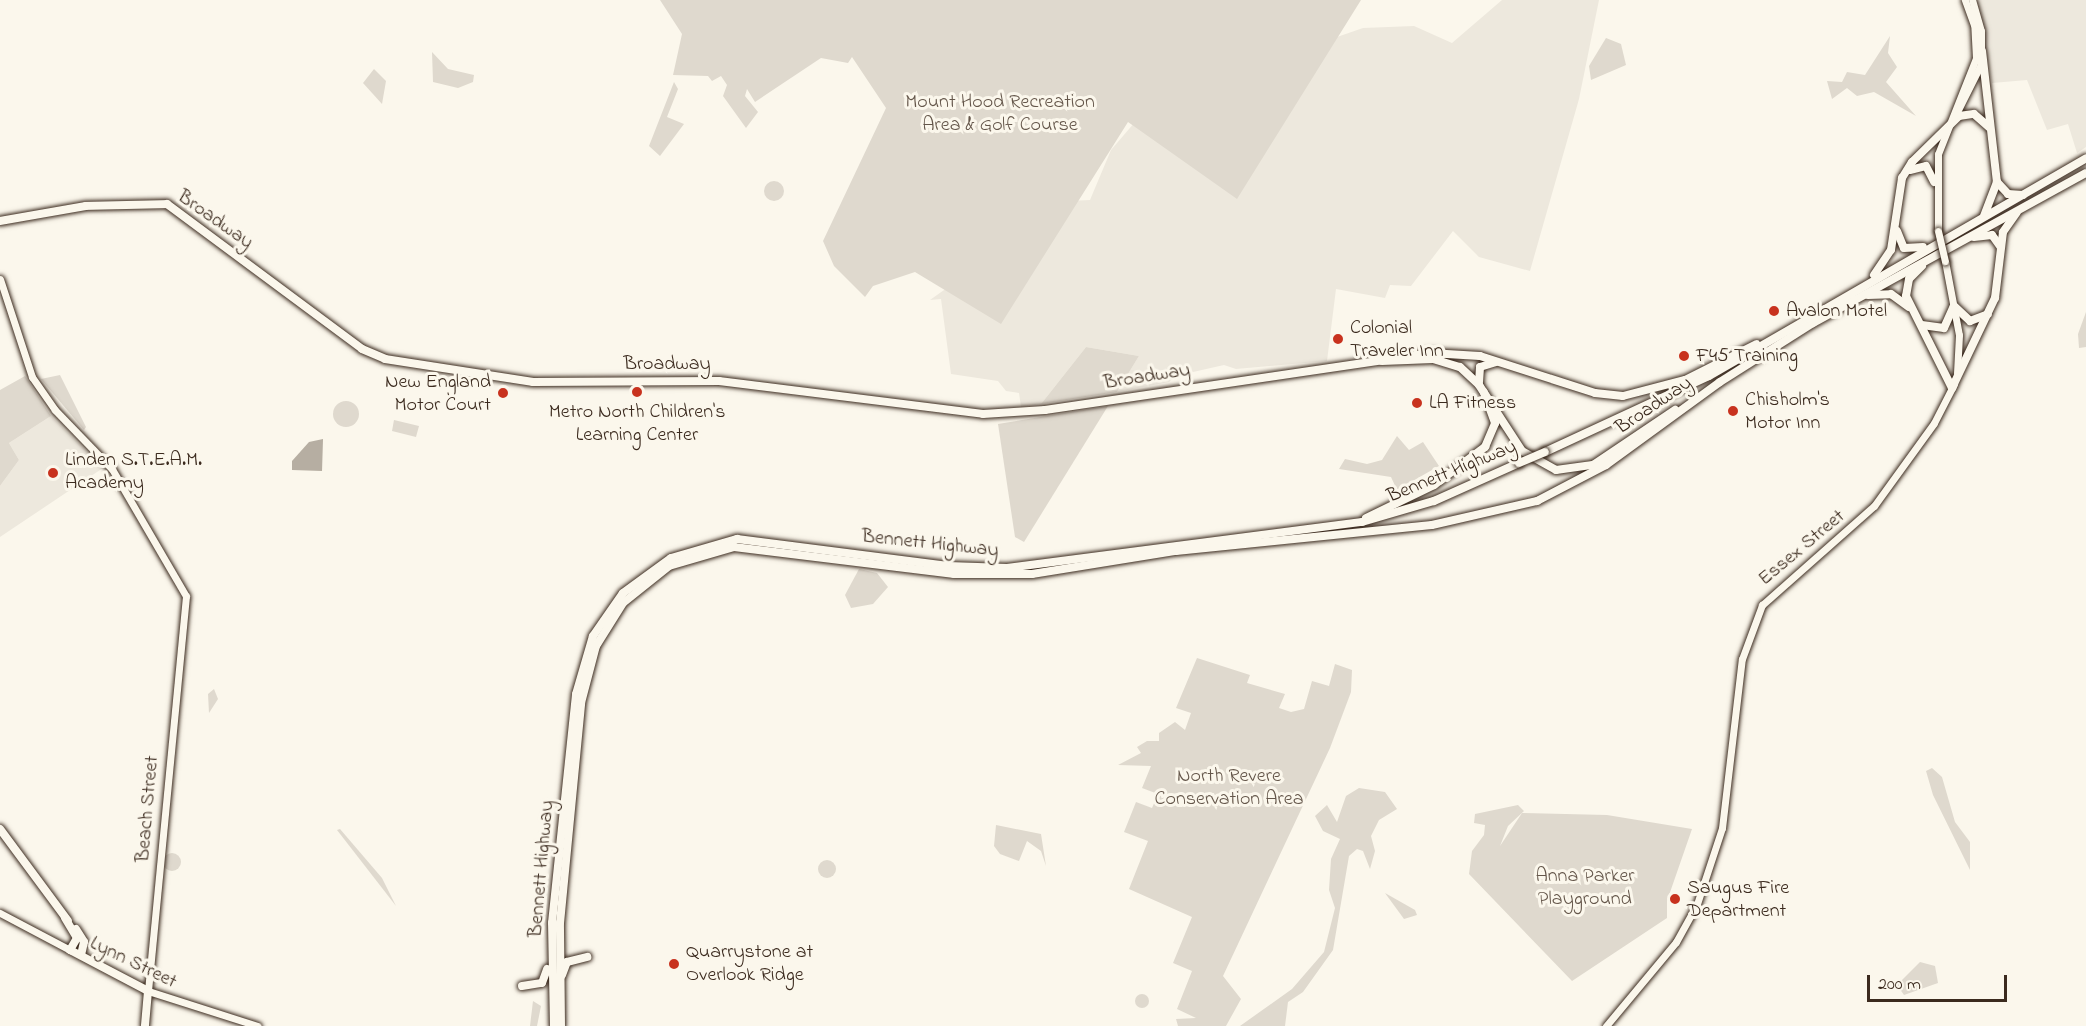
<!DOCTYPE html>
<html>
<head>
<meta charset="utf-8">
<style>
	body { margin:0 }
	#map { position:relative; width:2086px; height:1026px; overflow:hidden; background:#fbf7ec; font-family:"Indie Flower",sans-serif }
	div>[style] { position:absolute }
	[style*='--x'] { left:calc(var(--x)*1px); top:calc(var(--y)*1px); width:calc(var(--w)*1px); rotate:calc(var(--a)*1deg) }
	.built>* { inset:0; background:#ede8dd }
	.green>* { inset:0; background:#dfd9ce }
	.round { border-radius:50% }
	.water>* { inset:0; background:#b6aea2 }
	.roads { filter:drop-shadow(0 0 2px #3b2a1e) drop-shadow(0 0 2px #3b2a1e) }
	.secondary>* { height:7px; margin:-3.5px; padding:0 3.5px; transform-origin:3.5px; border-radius:3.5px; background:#fbf7ec }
	.primary>* { height:8px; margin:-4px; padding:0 4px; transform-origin:4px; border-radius:4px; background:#fbf7ec }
	.trunk>* { height:8px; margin:-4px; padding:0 4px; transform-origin:4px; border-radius:4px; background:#fbf7ec }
	.motorway>* { height:8px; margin:-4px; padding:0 4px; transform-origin:4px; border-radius:4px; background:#fbf7ec }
	.bridges { filter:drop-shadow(0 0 2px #3b2a1e) drop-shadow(0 0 2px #3b2a1e) }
	.secondary-bridge>* { height:7px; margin:-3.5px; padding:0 3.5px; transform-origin:3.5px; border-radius:3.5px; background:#fbf7ec }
	.trunk-bridge>* { height:8px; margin:-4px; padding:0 4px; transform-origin:4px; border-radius:4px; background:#fbf7ec }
	.dots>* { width:16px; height:16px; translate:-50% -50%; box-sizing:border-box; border:3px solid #fbf7ec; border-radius:50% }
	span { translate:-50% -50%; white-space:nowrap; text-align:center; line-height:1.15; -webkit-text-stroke:6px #fbf7ec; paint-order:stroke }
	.park-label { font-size:20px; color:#64564a }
	.street-label { font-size:20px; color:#3b2a1e }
	.poi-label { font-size:20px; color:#3b2a1e }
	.left { translate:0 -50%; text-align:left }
	.right { translate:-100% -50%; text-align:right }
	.scale { position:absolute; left:1867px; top:975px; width:140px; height:27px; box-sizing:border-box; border:3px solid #3b2a1e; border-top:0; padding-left:8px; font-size:18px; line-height:21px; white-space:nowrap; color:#3b2a1e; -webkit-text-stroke:4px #fbf7ec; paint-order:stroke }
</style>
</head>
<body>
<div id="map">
	<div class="built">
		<i style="clip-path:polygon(1502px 0,1599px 0,1579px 99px,1530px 271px,1479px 257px,1453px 231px,1411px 286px,1390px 285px,1385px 298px,1336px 289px,1327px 361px,1236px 369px,1224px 365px,1193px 372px,1185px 367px,1169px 382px,1117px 392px,1139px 356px,1086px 347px,1041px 404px,1021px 407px,1019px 393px,1006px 391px,998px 381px,951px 374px,941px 299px,930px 300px,1069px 201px,1090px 200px,1111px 150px,1153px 101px,1363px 28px,1414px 26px,1452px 43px)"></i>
		<i style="clip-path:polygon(1977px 0,2086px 0,2086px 147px,2077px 153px,2068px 124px,2047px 130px,2027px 80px,1992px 83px)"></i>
		<i style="clip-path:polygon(51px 416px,103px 468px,0 537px,0 486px,19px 460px,9px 443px)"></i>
	</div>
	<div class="green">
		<i style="clip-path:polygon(660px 0,1361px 0,1237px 199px,1128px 122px,1001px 324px,915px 272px,873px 286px,865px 297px,834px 266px,823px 241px,886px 108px,852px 57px,848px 63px,821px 58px,755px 102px,747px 89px,745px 96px,758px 112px,746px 128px,723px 96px,727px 85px,721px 76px,712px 81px,708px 76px,673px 75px,682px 34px)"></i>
		<i style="clip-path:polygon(1890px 36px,1888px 53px,1897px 67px,1886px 82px,1916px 116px,1874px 92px,1857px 96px,1847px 88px,1832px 99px,1827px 81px,1842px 82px,1847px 72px,1865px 75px)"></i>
		<i style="clip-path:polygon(1606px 38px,1621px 44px,1626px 65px,1591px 80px,1589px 66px)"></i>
		<i style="clip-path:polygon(432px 52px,448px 69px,474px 75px,473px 82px,458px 88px,433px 82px)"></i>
		<i style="clip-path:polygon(374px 69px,386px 81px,382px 104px,363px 83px)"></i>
		<i style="clip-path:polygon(674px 82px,678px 89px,667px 117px,684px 124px,660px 156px,649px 146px)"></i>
		<i class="round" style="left:764px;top:181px;width:20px;height:20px"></i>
		<i style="clip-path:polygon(2086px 312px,2086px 347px,2079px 348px,2078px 334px)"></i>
		<i style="clip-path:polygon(1086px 347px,1139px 356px,1117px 392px,1041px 404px)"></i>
		<i style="clip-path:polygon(60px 375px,86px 427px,84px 430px,41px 379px)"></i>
		<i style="clip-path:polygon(25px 376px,51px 416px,9px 443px,19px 460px,0 486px,0 390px)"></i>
		<i class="round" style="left:333px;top:401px;width:26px;height:26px"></i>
		<i style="clip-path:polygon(1108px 406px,1024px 542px,1015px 537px,998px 424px)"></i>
		<i style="clip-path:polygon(394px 420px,419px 426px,416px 437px,392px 431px)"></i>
		<i style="clip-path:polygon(1397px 436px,1409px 450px,1423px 442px,1439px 466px,1397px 490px,1391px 477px,1339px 469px,1345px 459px,1367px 464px,1382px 460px)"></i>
		<i style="clip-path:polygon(859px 569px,877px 573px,888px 587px,873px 604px,851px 608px,845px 595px)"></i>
		<i style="clip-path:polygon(1197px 658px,1250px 675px,1247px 683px,1285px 694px,1279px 708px,1291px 712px,1304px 709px,1312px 681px,1329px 686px,1335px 664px,1352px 670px,1351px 692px,1330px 748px,1223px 976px,1241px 999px,1226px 1026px,1178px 1026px,1176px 1019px,1196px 1018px,1177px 1009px,1192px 971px,1173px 963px,1192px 917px,1129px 889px,1148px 841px,1124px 832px,1136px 802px,1152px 808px,1158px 794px,1142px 788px,1151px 766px,1118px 765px,1141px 753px,1137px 747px,1147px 741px,1159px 741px,1159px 733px,1175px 722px,1185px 730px,1191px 713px,1176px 708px)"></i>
		<i style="clip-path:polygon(214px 689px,218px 699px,209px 713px,208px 694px)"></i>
		<i style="clip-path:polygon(1932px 768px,1942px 777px,1955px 822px,1970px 842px,1970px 870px,1933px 795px,1926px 771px)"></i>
		<i style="clip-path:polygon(1359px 788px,1385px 792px,1397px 809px,1379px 820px,1371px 836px,1375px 851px,1370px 869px,1363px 851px,1357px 849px,1349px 856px,1333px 950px,1303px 992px,1288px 1002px,1285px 1026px,1240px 1026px,1292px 989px,1324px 952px,1335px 908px,1329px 890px,1331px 859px,1340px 839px,1323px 831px,1315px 816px,1327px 805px,1337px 822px,1346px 796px)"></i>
		<i style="clip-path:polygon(1518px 805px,1524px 811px,1508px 826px,1500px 846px,1522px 813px,1607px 815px,1692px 829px,1667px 901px,1667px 918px,1572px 981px,1469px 874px,1472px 851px,1484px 835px,1485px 825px,1474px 823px,1475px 814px)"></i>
		<i style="clip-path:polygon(996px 825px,1041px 834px,1046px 866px,1041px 851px,1027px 841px,1019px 861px,1000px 854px,994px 846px)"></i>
		<i style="clip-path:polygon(340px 829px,382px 878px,396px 906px,337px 830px)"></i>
		<i class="round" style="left:163px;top:853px;width:18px;height:18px"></i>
		<i class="round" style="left:818px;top:860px;width:18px;height:18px"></i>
		<i style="clip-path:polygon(1385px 893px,1415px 910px,1417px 915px,1404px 919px)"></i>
		<i style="clip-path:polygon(1920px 962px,1935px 966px,1938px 983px,1904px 995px,1897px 985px)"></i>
		<i class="round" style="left:1135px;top:994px;width:14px;height:14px"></i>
		<i style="clip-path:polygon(533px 1001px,541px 1006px,537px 1026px,530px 1026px)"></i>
	</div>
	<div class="water">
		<i style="clip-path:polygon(323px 439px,322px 471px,292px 470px,292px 461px,309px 442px)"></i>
	</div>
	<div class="roads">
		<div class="secondary">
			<i style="--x:1956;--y:114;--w:56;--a:-63.4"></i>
			<i style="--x:1981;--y:64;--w:33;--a:-90"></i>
			<i style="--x:1981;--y:31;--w:32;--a:-106"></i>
			<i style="--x:1938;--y:231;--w:77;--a:-90"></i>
			<i style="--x:1938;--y:154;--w:103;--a:-68.4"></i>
			<i style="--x:1976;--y:58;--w:33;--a:-93"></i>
			<i style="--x:1974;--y:25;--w:27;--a:-110"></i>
			<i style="--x:1945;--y:261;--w:75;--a:79.3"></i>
			<i style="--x:1959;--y:335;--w:38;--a:93"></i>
			<i style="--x:0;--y:279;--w:103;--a:71.9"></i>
			<i style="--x:32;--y:377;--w:40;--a:55.1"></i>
			<i style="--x:55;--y:410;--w:82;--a:46"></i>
			<i style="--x:112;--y:469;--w:147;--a:59.8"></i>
			<i style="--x:186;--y:596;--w:397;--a:95.5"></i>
			<i style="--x:148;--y:991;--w:115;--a:17.7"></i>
			<i style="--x:0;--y:913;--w:79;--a:27.9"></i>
			<i style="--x:1606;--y:1026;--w:109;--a:-50.2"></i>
			<i style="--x:1676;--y:942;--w:43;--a:-61.1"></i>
			<i style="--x:1697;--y:904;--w:80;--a:-71.8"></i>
			<i style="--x:1722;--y:828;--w:170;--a:-83.3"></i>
			<i style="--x:1742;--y:659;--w:58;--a:-69.7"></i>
			<i style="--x:1762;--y:605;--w:149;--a:-41.5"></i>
			<i style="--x:1874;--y:506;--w:102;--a:-54.1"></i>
			<i style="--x:1934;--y:423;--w:44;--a:-62.9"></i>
		</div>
		<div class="primary">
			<i style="--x:0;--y:221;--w:87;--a:-9.9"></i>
			<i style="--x:86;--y:206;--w:81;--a:-1.4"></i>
			<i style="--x:167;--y:204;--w:243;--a:36.6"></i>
			<i style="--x:362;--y:349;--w:25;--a:23"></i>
			<i style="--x:385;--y:359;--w:150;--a:8.8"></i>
			<i style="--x:533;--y:382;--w:186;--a:-0.3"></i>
			<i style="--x:719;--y:381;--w:266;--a:7.1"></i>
			<i style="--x:983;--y:414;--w:62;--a:-3.7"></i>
			<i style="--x:1045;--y:410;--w:389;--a:-8.4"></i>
			<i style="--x:1430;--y:353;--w:50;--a:3.4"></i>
			<i style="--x:1480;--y:356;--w:121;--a:17.8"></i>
			<i style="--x:1595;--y:393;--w:28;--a:6"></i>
			<i style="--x:1623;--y:396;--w:64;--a:-14.5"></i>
			<i style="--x:1685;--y:380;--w:80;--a:-26.6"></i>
			<i style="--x:1382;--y:361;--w:51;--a:-2.2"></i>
			<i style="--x:1433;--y:359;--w:28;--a:17"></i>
			<i style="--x:1460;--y:367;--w:26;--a:43"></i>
			<i style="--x:1479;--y:385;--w:79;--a:56.9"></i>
			<i style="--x:1522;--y:451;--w:39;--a:29"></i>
			<i style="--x:1556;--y:470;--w:37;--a:-8"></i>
			<i style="--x:1593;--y:465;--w:99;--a:-33.9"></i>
			<i style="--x:1479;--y:382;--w:15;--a:-86"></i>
			<i style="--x:1480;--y:367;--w:17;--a:-17"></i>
			<i style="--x:0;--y:829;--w:114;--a:53.5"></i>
			<i style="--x:65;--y:918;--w:23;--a:59"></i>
			<i style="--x:77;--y:938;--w:14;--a:120"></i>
			<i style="--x:70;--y:950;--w:88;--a:27.7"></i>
			<i style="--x:148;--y:991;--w:35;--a:95"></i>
			<i style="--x:76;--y:929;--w:15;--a:58"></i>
			<i style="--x:84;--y:942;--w:13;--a:103"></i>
		</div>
		<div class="trunk">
			<i style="--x:1982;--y:51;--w:132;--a:83.5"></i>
			<i style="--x:1997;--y:182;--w:36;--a:111"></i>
			<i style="--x:1910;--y:170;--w:16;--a:-14"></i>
			<i style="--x:1926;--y:166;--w:18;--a:63"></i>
			<i style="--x:1997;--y:182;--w:16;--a:47"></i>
			<i style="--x:2008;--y:194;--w:15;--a:4"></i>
			<i style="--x:1897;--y:231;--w:18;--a:68"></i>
			<i style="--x:1904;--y:248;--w:19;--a:-3"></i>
			<i style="--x:1974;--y:237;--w:18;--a:-6"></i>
			<i style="--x:1992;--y:235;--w:14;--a:54"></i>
			<i style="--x:1922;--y:266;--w:18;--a:135"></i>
			<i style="--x:1909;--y:279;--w:17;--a:100"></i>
			<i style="--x:1906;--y:296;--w:103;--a:63.4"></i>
			<i style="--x:1874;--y:275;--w:30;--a:-56"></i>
			<i style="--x:1891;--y:250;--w:73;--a:-81.3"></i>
			<i style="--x:1902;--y:178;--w:19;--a:-58"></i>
			<i style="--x:1912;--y:162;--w:66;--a:-44.4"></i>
			<i style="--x:1959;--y:116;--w:15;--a:-8"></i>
			<i style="--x:1974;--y:114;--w:20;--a:41"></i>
			<i style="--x:1868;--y:295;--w:23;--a:-2"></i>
			<i style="--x:1891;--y:294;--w:22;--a:36"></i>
			<i style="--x:1954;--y:306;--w:22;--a:43"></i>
			<i style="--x:1970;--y:321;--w:19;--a:-21"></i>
			<i style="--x:1922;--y:325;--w:22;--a:8"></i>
			<i style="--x:1944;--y:328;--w:24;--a:-66"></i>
			<i style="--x:1952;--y:388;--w:100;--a:-64.5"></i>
			<i style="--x:1995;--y:298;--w:66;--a:-83.1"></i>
			<i style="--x:2003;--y:232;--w:24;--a:-55"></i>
			<i style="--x:1545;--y:452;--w:181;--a:-24.9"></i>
			<i style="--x:1709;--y:376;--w:435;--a:-30"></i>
			<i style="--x:1366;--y:518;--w:76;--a:-25.9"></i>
			<i style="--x:1434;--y:485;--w:64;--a:-36.7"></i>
			<i style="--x:1485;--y:447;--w:26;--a:-67"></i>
			<i style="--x:1495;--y:423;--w:33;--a:-110"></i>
			<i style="--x:1007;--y:568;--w:358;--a:-7.4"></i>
			<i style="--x:1362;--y:522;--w:75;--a:-16.3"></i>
			<i style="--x:1434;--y:501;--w:93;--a:-24.1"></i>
			<i style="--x:954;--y:574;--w:78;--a:0"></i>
			<i style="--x:1032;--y:574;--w:146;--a:-9.1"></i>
			<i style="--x:1176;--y:551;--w:257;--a:-5.8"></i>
			<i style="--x:1432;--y:525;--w:108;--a:-12.9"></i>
			<i style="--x:1537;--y:501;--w:78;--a:-27.6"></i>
			<i style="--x:1606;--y:465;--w:141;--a:-36.1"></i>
			<i style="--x:1720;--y:382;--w:110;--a:-32.4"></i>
			<i style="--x:1813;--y:323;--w:311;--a:-28.8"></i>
		</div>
		<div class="motorway">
			<i style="--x:562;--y:975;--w:14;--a:-69"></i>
			<i style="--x:567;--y:962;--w:21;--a:-14"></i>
			<i style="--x:522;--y:986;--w:20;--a:-9"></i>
			<i style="--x:542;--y:983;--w:15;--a:-70"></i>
			<i style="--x:554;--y:1026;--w:103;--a:-91.1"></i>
			<i style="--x:552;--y:923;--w:230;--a:-84"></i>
			<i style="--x:576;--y:694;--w:60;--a:-73.7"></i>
			<i style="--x:593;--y:636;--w:52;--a:-55.1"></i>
			<i style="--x:623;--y:593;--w:59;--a:-36.1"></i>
			<i style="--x:671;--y:558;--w:69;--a:-16.1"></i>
			<i style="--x:737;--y:539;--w:213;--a:7.3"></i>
			<i style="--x:948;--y:566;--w:59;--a:1.9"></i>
			<i style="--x:561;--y:1026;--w:103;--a:-90.6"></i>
			<i style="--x:560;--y:923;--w:221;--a:-84.5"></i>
			<i style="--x:581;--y:703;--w:59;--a:-75.3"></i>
			<i style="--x:596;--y:646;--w:51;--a:-57.9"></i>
			<i style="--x:623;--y:603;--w:59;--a:-38.8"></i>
			<i style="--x:669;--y:566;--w:68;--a:-16.3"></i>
			<i style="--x:734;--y:547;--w:222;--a:7"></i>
		</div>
	</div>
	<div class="bridges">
		<div class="secondary-bridge">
			<i style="--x:1938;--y:231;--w:31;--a:77"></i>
		</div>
		<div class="trunk-bridge">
			<i style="--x:1519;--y:463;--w:28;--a:-23"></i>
		</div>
	</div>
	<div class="dots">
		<i style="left:1774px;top:311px;background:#c8321e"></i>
		<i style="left:1338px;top:339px;background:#c8321e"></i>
		<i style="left:1684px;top:356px;background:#c8321e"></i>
		<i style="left:637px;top:392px;background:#c8321e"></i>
		<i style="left:503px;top:393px;background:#c8321e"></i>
		<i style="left:1417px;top:403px;background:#c8321e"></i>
		<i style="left:1733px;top:411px;background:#c8321e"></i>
		<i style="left:53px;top:473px;background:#c8321e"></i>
		<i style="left:1675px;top:899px;background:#c8321e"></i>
		<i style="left:674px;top:964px;background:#c8321e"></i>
	</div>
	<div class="park-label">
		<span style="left:1000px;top:114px">Mount Hood Recreation<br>Area &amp; Golf Course</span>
		<span style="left:1229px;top:788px">North Revere<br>Conservation Area</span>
		<span style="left:1585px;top:888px">Anna Parker<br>Playground</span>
	</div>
	<div class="street-label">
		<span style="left:215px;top:220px;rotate:35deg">Broadway</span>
		<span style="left:667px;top:364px">Broadway</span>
		<span style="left:1147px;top:377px;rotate:-9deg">Broadway</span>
		<span style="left:1654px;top:406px;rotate:-34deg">Broadway</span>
		<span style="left:1452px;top:472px;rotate:-22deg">Bennett Highway</span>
		<span style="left:930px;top:544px;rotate:6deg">Bennett Highway</span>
		<span style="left:1802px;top:548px;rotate:-40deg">Essex Street</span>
		<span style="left:148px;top:809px;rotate:-85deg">Beach Street</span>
		<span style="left:542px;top:869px;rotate:-85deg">Bennett Highway</span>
		<span style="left:133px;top:963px;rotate:26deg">Lynn Street</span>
	</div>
	<div class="poi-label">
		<span class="left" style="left:1786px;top:311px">Avalon Motel</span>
		<span class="left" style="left:1350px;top:340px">Colonial<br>Traveler Inn</span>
		<span class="left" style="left:1696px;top:356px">F45 Training</span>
		<span class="right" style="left:491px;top:394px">New England<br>Motor Court</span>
		<span class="left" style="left:1745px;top:412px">Chisholm's<br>Motor Inn</span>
		<span class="left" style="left:1429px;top:403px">LA Fitness</span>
		<span style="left:637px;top:424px">Metro North Children's<br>Learning Center</span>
		<span class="left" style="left:65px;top:472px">Linden S.T.E.A.M.<br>Academy</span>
		<span class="left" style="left:1687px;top:900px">Saugus Fire<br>Department</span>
		<span class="left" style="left:686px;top:964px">Quarrystone at<br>Overlook Ridge</span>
	</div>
	<div class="scale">200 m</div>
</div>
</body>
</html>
